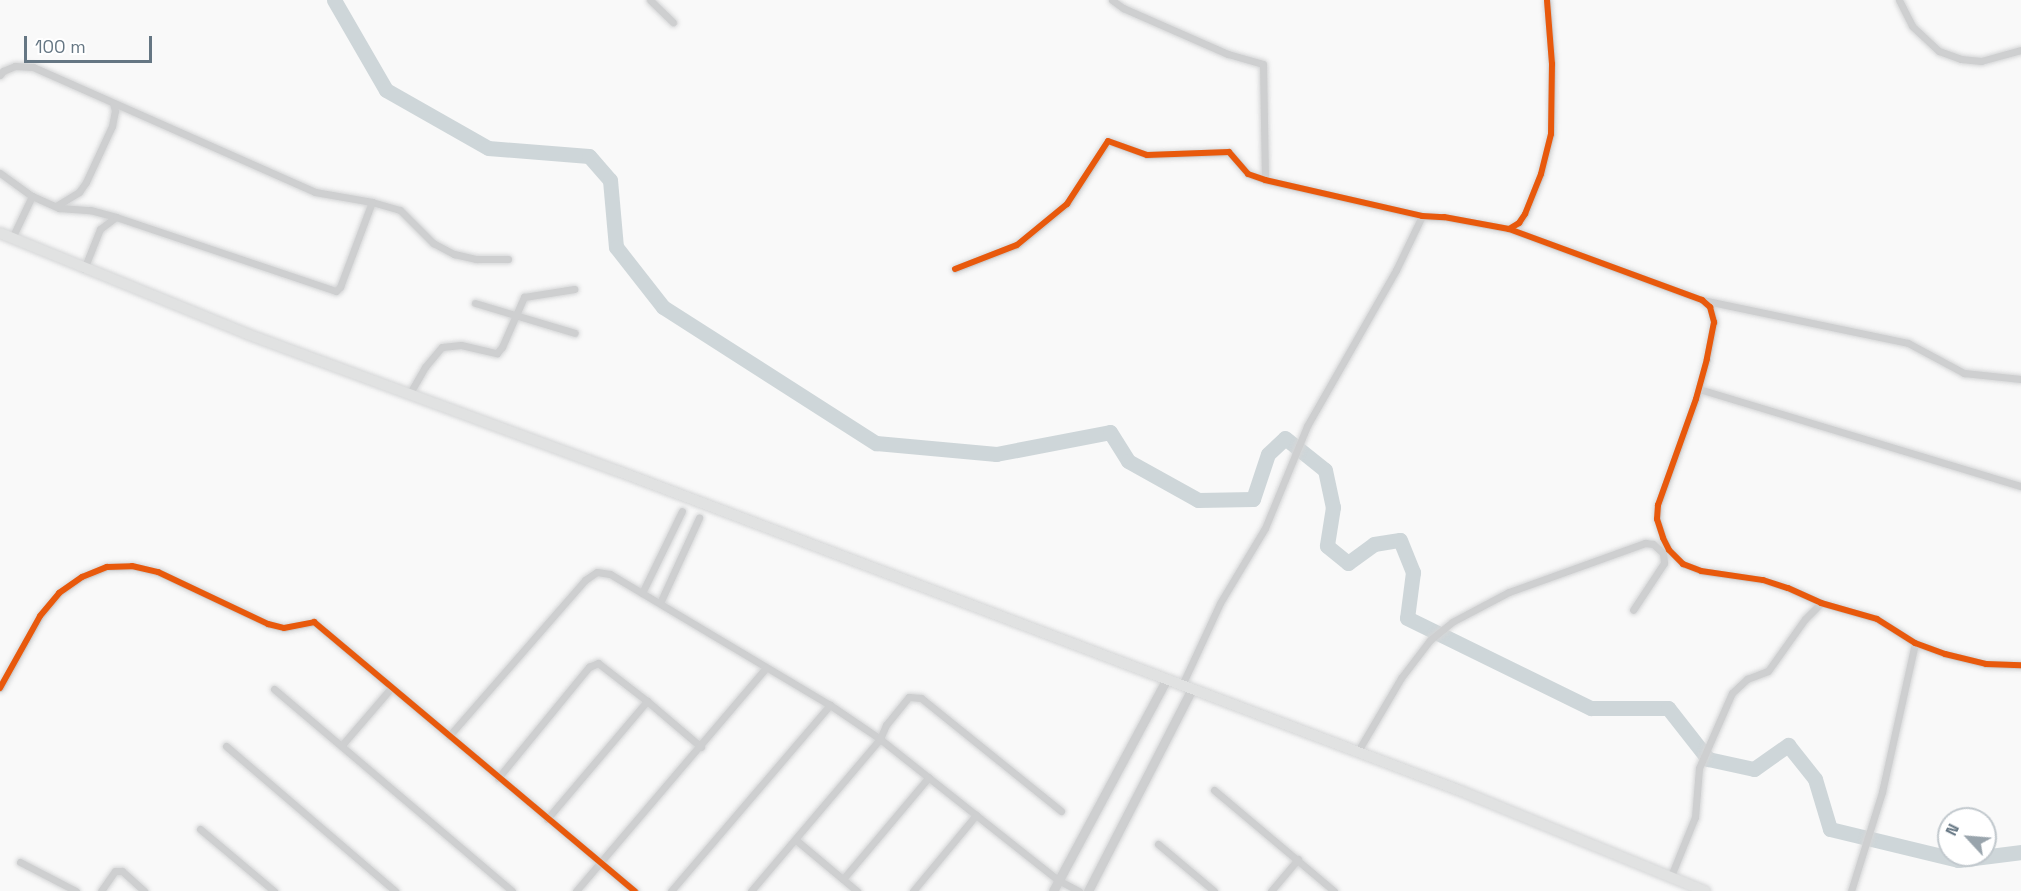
<!DOCTYPE html>
<html>
<head>
<meta charset="utf-8">
<style>
	body { margin:0 }
	#map { position:relative; width:2021px; height:891px; overflow:hidden; background:#f9f9f9; font-family:"Space Grotesk",sans-serif }
	div>[style] { position:absolute }
	[style*='--x'] { left:calc(var(--x)*1px); top:calc(var(--y)*1px); width:calc(var(--w)*1px); rotate:calc(var(--a)*1deg) }
	.river>* { height:15px; margin:-7.5px; padding:0 7.5px; transform-origin:7.5px; border-radius:7.5px; background:#ced6d9 }
	.roads { filter:drop-shadow(0 0 2px #d5d6d7) drop-shadow(0 0 2px #d5d6d7) }
	.minor>* { height:7px; margin:-3.5px; padding:0 3.5px; transform-origin:3.5px; border-radius:3.5px; background:#cecfd0 }
	.tertiary>* { height:9px; margin:-4.5px; padding:0 4.5px; transform-origin:4.5px; border-radius:4.5px; background:#cecfd0 }
	.primary>* { height:10px; margin:-5px; padding:0 5px; transform-origin:5px; border-radius:5px; background:#e1e2e2 }
	.cycleway>* { height:6px; margin:-3px; padding:0 3px; transform-origin:3px; border-radius:3px; background:#e8590c }
	span { translate:-50% -50%; white-space:nowrap; text-align:center; line-height:1.15; -webkit-text-stroke:6px #fff; paint-order:stroke }
	.north { position:absolute; left:1937px; top:807px; width:60px; height:60px; box-sizing:border-box; background:#fff; border:2px solid #c1c8cd; border-radius:50%; rotate:296deg; font-size:16px; font-weight:700; line-height:24px; text-align:center; color:#657683 }
	.north::after { content:''; display:block; margin:auto; width:21px; height:27px; background:#99a4ac; clip-path:polygon(50% 0,100% 100%,50% 72%,0 100%) }
	.scale { position:absolute; left:24px; top:36px; width:128px; height:27px; box-sizing:border-box; border:3px solid #657683; border-top:0; padding-left:8px; font-size:18px; line-height:21px; white-space:nowrap; color:#657683; -webkit-text-stroke:4px #fff; paint-order:stroke }
</style>
</head>
<body>
<div id="map">
	<div class="river">
		<i style="--x:334;--y:0;--w:104;--a:60"></i>
		<i style="--x:386;--y:90;--w:117;--a:29.6"></i>
		<i style="--x:488;--y:148;--w:101;--a:4.5"></i>
		<i style="--x:589;--y:156;--w:32;--a:49"></i>
		<i style="--x:610;--y:180;--w:67;--a:84.9"></i>
		<i style="--x:616;--y:247;--w:76;--a:51.9"></i>
		<i style="--x:663;--y:307;--w:253;--a:32.6"></i>
		<i style="--x:876;--y:443;--w:121;--a:5.2"></i>
		<i style="--x:996;--y:454;--w:116;--a:-10.9"></i>
		<i style="--x:1110;--y:432;--w:34;--a:58"></i>
		<i style="--x:1128;--y:461;--w:80;--a:29.1"></i>
		<i style="--x:1198;--y:500;--w:55;--a:-1"></i>
		<i style="--x:1253;--y:499;--w:47;--a:-71.6"></i>
		<i style="--x:1268;--y:454;--w:23;--a:-43"></i>
		<i style="--x:1285;--y:438;--w:51;--a:38.7"></i>
		<i style="--x:1325;--y:470;--w:38;--a:78"></i>
		<i style="--x:1333;--y:507;--w:39;--a:99"></i>
		<i style="--x:1327;--y:546;--w:27;--a:39"></i>
		<i style="--x:1348;--y:563;--w:32;--a:-36"></i>
		<i style="--x:1374;--y:544;--w:26;--a:-9"></i>
		<i style="--x:1400;--y:540;--w:35;--a:68"></i>
		<i style="--x:1413;--y:572;--w:46;--a:97.4"></i>
		<i style="--x:1407;--y:618;--w:205;--a:26.1"></i>
		<i style="--x:1591;--y:708;--w:77;--a:0"></i>
		<i style="--x:1668;--y:708;--w:65;--a:51.9"></i>
		<i style="--x:1708;--y:759;--w:47;--a:12.3"></i>
		<i style="--x:1754;--y:769;--w:42;--a:-35.2"></i>
		<i style="--x:1788;--y:745;--w:43;--a:51.5"></i>
		<i style="--x:1815;--y:779;--w:52;--a:73.3"></i>
		<i style="--x:1830;--y:829;--w:132;--a:13.6"></i>
		<i style="--x:1958;--y:860;--w:64;--a:-7.2"></i>
	</div>
	<div class="roads">
		<div class="minor">
			<i style="--x:650;--y:0;--w:32;--a:44"></i>
			<i style="--x:1112;--y:0;--w:14;--a:36"></i>
			<i style="--x:1123;--y:8;--w:115;--a:23.7"></i>
			<i style="--x:1228;--y:54;--w:36;--a:16"></i>
			<i style="--x:1263;--y:64;--w:116;--a:89"></i>
			<i style="--x:1899;--y:0;--w:29;--a:63"></i>
			<i style="--x:1912;--y:26;--w:37;--a:43"></i>
			<i style="--x:1939;--y:51;--w:23;--a:20"></i>
			<i style="--x:1961;--y:59;--w:20;--a:6"></i>
			<i style="--x:1981;--y:61;--w:41;--a:-15.4"></i>
			<i style="--x:0;--y:75;--w:5;--a:-53"></i>
			<i style="--x:3;--y:71;--w:13;--a:-23"></i>
			<i style="--x:15;--y:66;--w:18;--a:3"></i>
			<i style="--x:33;--y:67;--w:308;--a:23.9"></i>
			<i style="--x:315;--y:192;--w:58;--a:10"></i>
			<i style="--x:372;--y:202;--w:29;--a:16"></i>
			<i style="--x:400;--y:210;--w:47;--a:45"></i>
			<i style="--x:433;--y:243;--w:24;--a:28"></i>
			<i style="--x:454;--y:254;--w:23;--a:13"></i>
			<i style="--x:476;--y:259;--w:32;--a:0"></i>
			<i style="--x:0;--y:173;--w:39;--a:36"></i>
			<i style="--x:32;--y:196;--w:47;--a:115.5"></i>
			<i style="--x:32;--y:196;--w:30;--a:24"></i>
			<i style="--x:59;--y:208;--w:31;--a:4"></i>
			<i style="--x:90;--y:210;--w:27;--a:15"></i>
			<i style="--x:56;--y:206;--w:27;--a:-31"></i>
			<i style="--x:79;--y:192;--w:12;--a:-55"></i>
			<i style="--x:86;--y:182;--w:62;--a:-65.1"></i>
			<i style="--x:112;--y:126;--w:15;--a:-79"></i>
			<i style="--x:115;--y:111;--w:8;--a:-104"></i>
			<i style="--x:1509;--y:229;--w:206;--a:20.2"></i>
			<i style="--x:1702;--y:300;--w:11;--a:41"></i>
			<i style="--x:1710;--y:307;--w:16;--a:75"></i>
			<i style="--x:1714;--y:322;--w:38;--a:101"></i>
			<i style="--x:1707;--y:359;--w:41;--a:105.4"></i>
			<i style="--x:1696;--y:399;--w:113;--a:109.7"></i>
			<i style="--x:1658;--y:505;--w:14;--a:94"></i>
			<i style="--x:1657;--y:519;--w:20;--a:72"></i>
			<i style="--x:1663;--y:538;--w:13;--a:63"></i>
			<i style="--x:1669;--y:550;--w:20;--a:45"></i>
			<i style="--x:1683;--y:564;--w:19;--a:21"></i>
			<i style="--x:1701;--y:571;--w:63;--a:8.3"></i>
			<i style="--x:1763;--y:580;--w:26;--a:18"></i>
			<i style="--x:1788;--y:588;--w:36;--a:24"></i>
			<i style="--x:1821;--y:603;--w:58;--a:15.9"></i>
			<i style="--x:1877;--y:619;--w:45;--a:32.3"></i>
			<i style="--x:1915;--y:643;--w:32;--a:20"></i>
			<i style="--x:1945;--y:654;--w:42;--a:13.7"></i>
			<i style="--x:1986;--y:664;--w:35;--a:2"></i>
			<i style="--x:84;--y:269;--w:43;--a:-68.2"></i>
			<i style="--x:100;--y:229;--w:20;--a:-37"></i>
			<i style="--x:116;--y:217;--w:232;--a:18.6"></i>
			<i style="--x:336;--y:291;--w:6;--a:-45"></i>
			<i style="--x:340;--y:287;--w:91;--a:-69.4"></i>
			<i style="--x:955;--y:269;--w:66;--a:-21.2"></i>
			<i style="--x:1017;--y:245;--w:65;--a:-39.4"></i>
			<i style="--x:1067;--y:204;--w:75;--a:-56.9"></i>
			<i style="--x:1108;--y:141;--w:41;--a:19.7"></i>
			<i style="--x:1147;--y:155;--w:82;--a:-2.1"></i>
			<i style="--x:1229;--y:152;--w:29;--a:49"></i>
			<i style="--x:1248;--y:174;--w:18;--a:19"></i>
			<i style="--x:1265;--y:180;--w:161;--a:12.9"></i>
			<i style="--x:1422;--y:216;--w:22;--a:3"></i>
			<i style="--x:1444;--y:217;--w:66;--a:10.5"></i>
			<i style="--x:1509;--y:229;--w:12;--a:-31"></i>
			<i style="--x:1519;--y:223;--w:11;--a:-56"></i>
			<i style="--x:1525;--y:214;--w:43;--a:-68.2"></i>
			<i style="--x:1541;--y:174;--w:41;--a:-76"></i>
			<i style="--x:1551;--y:134;--w:70;--a:-89.2"></i>
			<i style="--x:1552;--y:64;--w:64;--a:-94.5"></i>
			<i style="--x:1702;--y:300;--w:210;--a:11.8"></i>
			<i style="--x:1908;--y:343;--w:64;--a:28.2"></i>
			<i style="--x:1964;--y:373;--w:57;--a:6"></i>
			<i style="--x:475;--y:303;--w:104;--a:16.7"></i>
			<i style="--x:1699;--y:389;--w:336;--a:16.8"></i>
			<i style="--x:410;--y:393;--w:30;--a:-60"></i>
			<i style="--x:425;--y:367;--w:26;--a:-50"></i>
			<i style="--x:442;--y:347;--w:19;--a:-6"></i>
			<i style="--x:461;--y:345;--w:37;--a:13"></i>
			<i style="--x:497;--y:353;--w:8;--a:-50"></i>
			<i style="--x:502;--y:347;--w:55;--a:-66.3"></i>
			<i style="--x:524;--y:297;--w:51;--a:-9.1"></i>
			<i style="--x:642;--y:593;--w:91;--a:-64"></i>
			<i style="--x:660;--y:603;--w:94;--a:-65.4"></i>
			<i style="--x:1182;--y:685;--w:90;--a:-65.1"></i>
			<i style="--x:1220;--y:603;--w:87;--a:-59"></i>
			<i style="--x:1265;--y:528;--w:110;--a:-67.6"></i>
			<i style="--x:1307;--y:426;--w:180;--a:-60.3"></i>
			<i style="--x:1396;--y:270;--w:60;--a:-64.3"></i>
			<i style="--x:0;--y:688;--w:82;--a:-60.9"></i>
			<i style="--x:40;--y:616;--w:30;--a:-50"></i>
			<i style="--x:59;--y:593;--w:28;--a:-35"></i>
			<i style="--x:82;--y:577;--w:27;--a:-22"></i>
			<i style="--x:107;--y:567;--w:25;--a:-2"></i>
			<i style="--x:132;--y:566;--w:27;--a:13"></i>
			<i style="--x:158;--y:572;--w:122;--a:25.3"></i>
			<i style="--x:268;--y:624;--w:16;--a:14"></i>
			<i style="--x:284;--y:628;--w:31;--a:-11"></i>
			<i style="--x:314;--y:622;--w:419;--a:40"></i>
			<i style="--x:274;--y:689;--w:312;--a:40.3"></i>
			<i style="--x:449;--y:736;--w:207;--a:-48.9"></i>
			<i style="--x:585;--y:580;--w:14;--a:-34"></i>
			<i style="--x:597;--y:572;--w:13;--a:9"></i>
			<i style="--x:610;--y:574;--w:256;--a:30.8"></i>
			<i style="--x:830;--y:705;--w:60;--a:34.2"></i>
			<i style="--x:880;--y:739;--w:227;--a:38.4"></i>
			<i style="--x:1058;--y:880;--w:24;--a:28"></i>
			<i style="--x:342;--y:745;--w:75;--a:-49.3"></i>
			<i style="--x:226;--y:746;--w:223;--a:40.6"></i>
			<i style="--x:1358;--y:751;--w:85;--a:-59.5"></i>
			<i style="--x:1401;--y:678;--w:48;--a:-52.7"></i>
			<i style="--x:1430;--y:640;--w:28;--a:-39"></i>
			<i style="--x:1452;--y:622;--w:64;--a:-27.8"></i>
			<i style="--x:1509;--y:592;--w:145;--a:-19.8"></i>
			<i style="--x:1645;--y:543;--w:8;--a:7"></i>
			<i style="--x:1653;--y:544;--w:13;--a:42"></i>
			<i style="--x:1663;--y:553;--w:10;--a:84"></i>
			<i style="--x:1664;--y:563;--w:56;--a:123.4"></i>
			<i style="--x:498;--y:778;--w:144;--a:-50.7"></i>
			<i style="--x:589;--y:667;--w:10;--a:-24"></i>
			<i style="--x:598;--y:663;--w:62;--a:37.8"></i>
			<i style="--x:647;--y:701;--w:71;--a:40.4"></i>
			<i style="--x:1214;--y:790;--w:157;--a:40.1"></i>
			<i style="--x:547;--y:819;--w:155;--a:-49.7"></i>
			<i style="--x:200;--y:829;--w:97;--a:40"></i>
			<i style="--x:796;--y:840;--w:80;--a:39.9"></i>
			<i style="--x:1158;--y:844;--w:73;--a:40"></i>
			<i style="--x:20;--y:862;--w:63;--a:27.4"></i>
			<i style="--x:1671;--y:876;--w:64;--a:-67.9"></i>
			<i style="--x:1695;--y:817;--w:49;--a:-85.3"></i>
			<i style="--x:1699;--y:768;--w:82;--a:-66.3"></i>
			<i style="--x:1732;--y:693;--w:21;--a:-43"></i>
			<i style="--x:1747;--y:679;--w:22;--a:-21"></i>
			<i style="--x:1768;--y:671;--w:64;--a:-54.6"></i>
			<i style="--x:1805;--y:619;--w:23;--a:-45"></i>
			<i style="--x:843;--y:879;--w:133;--a:-49.9"></i>
			<i style="--x:101;--y:891;--w:24;--a:-55"></i>
			<i style="--x:115;--y:871;--w:7;--a:0"></i>
			<i style="--x:122;--y:871;--w:30;--a:42"></i>
			<i style="--x:576;--y:891;--w:293;--a:-49.6"></i>
			<i style="--x:671;--y:891;--w:245;--a:-49.5"></i>
			<i style="--x:751;--y:891;--w:199;--a:-49.7"></i>
			<i style="--x:880;--y:739;--w:15;--a:-67"></i>
			<i style="--x:886;--y:725;--w:36;--a:-51"></i>
			<i style="--x:909;--y:697;--w:12;--a:5"></i>
			<i style="--x:921;--y:698;--w:180;--a:38.9"></i>
			<i style="--x:913;--y:891;--w:99;--a:-50.3"></i>
			<i style="--x:1271;--y:891;--w:42;--a:-49.8"></i>
			<i style="--x:1851;--y:891;--w:104;--a:-72.6"></i>
			<i style="--x:1882;--y:792;--w:153;--a:-77.5"></i>
		</div>
		<div class="tertiary">
			<i style="--x:1053;--y:891;--w:239;--a:-61.8"></i>
			<i style="--x:1088;--y:891;--w:227;--a:-62.8"></i>
		</div>
		<div class="primary">
			<i style="--x:0;--y:233;--w:267;--a:22.2"></i>
			<i style="--x:247;--y:334;--w:395;--a:20.3"></i>
			<i style="--x:618;--y:471;--w:902;--a:20.79"></i>
			<i style="--x:1461;--y:791;--w:264;--a:22.3"></i>
		</div>
	</div>
	<div class="cycleway">
		<i style="--x:1509;--y:229;--w:206;--a:20.2"></i>
		<i style="--x:1702;--y:300;--w:11;--a:41"></i>
		<i style="--x:1710;--y:307;--w:16;--a:75"></i>
		<i style="--x:1714;--y:322;--w:38;--a:101"></i>
		<i style="--x:1707;--y:359;--w:41;--a:105.4"></i>
		<i style="--x:1696;--y:399;--w:113;--a:109.7"></i>
		<i style="--x:1658;--y:505;--w:14;--a:94"></i>
		<i style="--x:1657;--y:519;--w:20;--a:72"></i>
		<i style="--x:1663;--y:538;--w:13;--a:63"></i>
		<i style="--x:1669;--y:550;--w:20;--a:45"></i>
		<i style="--x:1683;--y:564;--w:19;--a:21"></i>
		<i style="--x:1701;--y:571;--w:63;--a:8.3"></i>
		<i style="--x:1763;--y:580;--w:26;--a:18"></i>
		<i style="--x:1788;--y:588;--w:36;--a:24"></i>
		<i style="--x:1821;--y:603;--w:58;--a:15.9"></i>
		<i style="--x:1877;--y:619;--w:45;--a:32.3"></i>
		<i style="--x:1915;--y:643;--w:32;--a:20"></i>
		<i style="--x:1945;--y:654;--w:42;--a:13.7"></i>
		<i style="--x:1986;--y:664;--w:35;--a:2"></i>
		<i style="--x:955;--y:269;--w:66;--a:-21.2"></i>
		<i style="--x:1017;--y:245;--w:65;--a:-39.4"></i>
		<i style="--x:1067;--y:204;--w:75;--a:-56.9"></i>
		<i style="--x:1108;--y:141;--w:41;--a:19.7"></i>
		<i style="--x:1147;--y:155;--w:82;--a:-2.1"></i>
		<i style="--x:1229;--y:152;--w:29;--a:49"></i>
		<i style="--x:1248;--y:174;--w:18;--a:19"></i>
		<i style="--x:1265;--y:180;--w:161;--a:12.9"></i>
		<i style="--x:1422;--y:216;--w:22;--a:3"></i>
		<i style="--x:1444;--y:217;--w:66;--a:10.5"></i>
		<i style="--x:1509;--y:229;--w:12;--a:-31"></i>
		<i style="--x:1519;--y:223;--w:11;--a:-56"></i>
		<i style="--x:1525;--y:214;--w:43;--a:-68.2"></i>
		<i style="--x:1541;--y:174;--w:41;--a:-76"></i>
		<i style="--x:1551;--y:134;--w:70;--a:-89.2"></i>
		<i style="--x:1552;--y:64;--w:64;--a:-94.5"></i>
		<i style="--x:0;--y:688;--w:82;--a:-60.9"></i>
		<i style="--x:40;--y:616;--w:30;--a:-50"></i>
		<i style="--x:59;--y:593;--w:28;--a:-35"></i>
		<i style="--x:82;--y:577;--w:27;--a:-22"></i>
		<i style="--x:107;--y:567;--w:25;--a:-2"></i>
		<i style="--x:132;--y:566;--w:27;--a:13"></i>
		<i style="--x:158;--y:572;--w:122;--a:25.3"></i>
		<i style="--x:268;--y:624;--w:16;--a:14"></i>
		<i style="--x:284;--y:628;--w:31;--a:-11"></i>
		<i style="--x:314;--y:622;--w:419;--a:40"></i>
	</div>
	<div class="north">N</div>
	<div class="scale">100 m</div>
</div>
</body>
</html>
